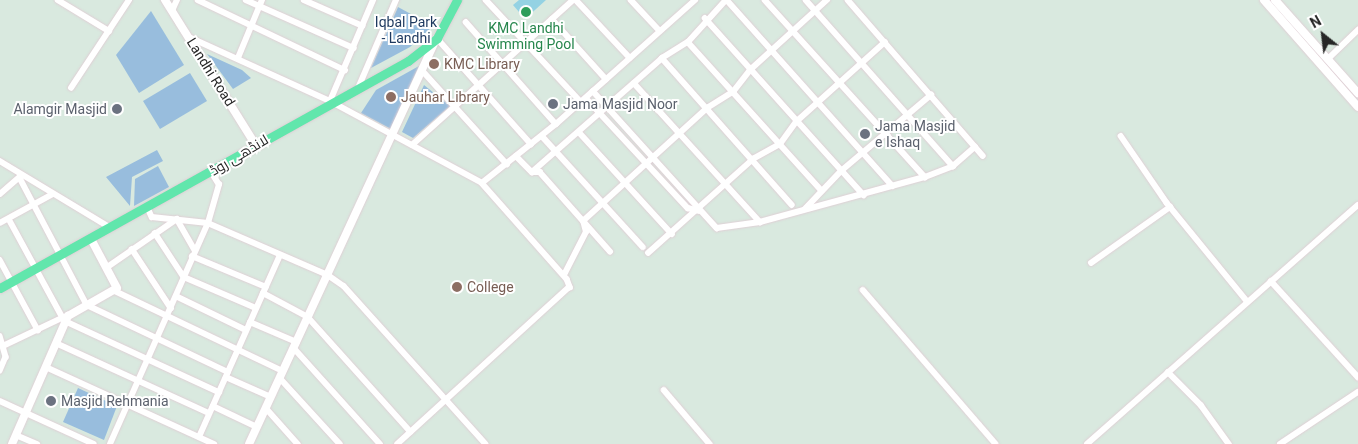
<!DOCTYPE html>
<html>
<head>
<meta charset="utf-8">
<style>
	body { margin:0 }
	#map { position:relative; width:1358px; height:444px; overflow:hidden; background:#d9e9df; font-family:Roboto,Cairo,sans-serif }
	div>[style] { position:absolute }
	[style*='--x'] { left:calc(var(--x)*1px); top:calc(var(--y)*1px); width:calc(var(--w)*1px); rotate:calc(var(--a)*1deg) }
	.green>* { inset:0; background:#98bddd }
	.pitch>* { inset:0; background:#94d2e3 }
	.roads { filter:drop-shadow(0 0 1px #dfcfd5) drop-shadow(0 0 1px #dfcfd5) }
	.street>* { height:5.5px; margin:-2.75px; padding:0 2.75px; transform-origin:2.75px; border-radius:2.75px; background:#fff }
	.secondary>* { height:8px; margin:-4px; padding:0 4px; transform-origin:4px; border-radius:4px; background:#fff }
	.primary>* { height:9px; margin:-4.5px; padding:0 4.5px; transform-origin:4.5px; border-radius:4.5px; background:#61e6ac }
	.dots>* { width:14px; height:14px; translate:-50% -50%; box-sizing:border-box; border:2px solid #fff; border-radius:50% }
	span { translate:-50% -50%; white-space:nowrap; text-align:center; line-height:1.15; -webkit-text-stroke:4px #fff; paint-order:stroke }
	.park-label { font-size:14px; color:#1d385e }
	.leisure-label { font-size:14px; color:#27864d }
	.education-label { font-size:14px; color:#785e54 }
	.left { translate:0 -50%; text-align:left }
	.street-label { font-size:14px; color:#272727 }
	.worship-label { font-size:14px; color:#5b616d }
	.right { translate:-100% -50%; text-align:right }
	.north { position:absolute; left:1298px; top:10px; width:50px; height:50px; -webkit-text-stroke:4px #fff; paint-order:stroke; rotate:331deg; font-size:14px; font-weight:700; line-height:20px; text-align:center; color:#272727 }
	.north::after { content:''; display:block; margin:auto; width:18px; height:22px; background:#272727; clip-path:polygon(50% 0,100% 100%,50% 72%,0 100%) }
</style>
</head>
<body>
<div id="map">
	<div class="green">
		<i style="clip-path:polygon(398px 7px,433px 26px,410px 47px,371px 68px)"></i>
		<i style="clip-path:polygon(151px 11px,184px 65px,139px 93px,116px 55px)"></i>
		<i style="clip-path:polygon(207px 54px,242px 70px,251px 78px,233px 89px)"></i>
		<i style="clip-path:polygon(419px 66px,391px 129px,361px 113px,376px 90px)"></i>
		<i style="clip-path:polygon(190px 73px,207px 101px,160px 129px,143px 101px)"></i>
		<i style="clip-path:polygon(424px 85px,450px 106px,413px 138px,402px 132px)"></i>
		<i style="clip-path:polygon(157px 150px,163px 161px,132px 177px,130px 206px,106px 177px)"></i>
		<i style="clip-path:polygon(158px 166px,169px 187px,134px 206px,135px 179px)"></i>
		<i style="clip-path:polygon(78px 388px,117px 406px,104px 440px,63px 422px)"></i>
	</div>
	<div class="pitch">
		<i style="clip-path:polygon(519px 0,546px 0,525px 19px,513px 5px)"></i>
	</div>
	<div class="roads">
		<div class="street">
			<i style="--x:58;--y:0;--w:60;--a:31.3"></i>
			<i style="--x:198;--y:0;--w:163;--a:25.5"></i>
			<i style="--x:246;--y:0;--w:118;--a:24"></i>
			<i style="--x:304;--y:0;--w:64;--a:23.8"></i>
			<i style="--x:486;--y:0;--w:139;--a:47"></i>
			<i style="--x:576;--y:0;--w:79;--a:47"></i>
			<i style="--x:631;--y:0;--w:42;--a:46.9"></i>
			<i style="--x:727;--y:0;--w:249;--a:48.3"></i>
			<i style="--x:765;--y:0;--w:239;--a:47.9"></i>
			<i style="--x:806;--y:0;--w:222;--a:48.5"></i>
			<i style="--x:848;--y:0;--w:206;--a:49.1"></i>
			<i style="--x:172;--y:11;--w:12;--a:-66"></i>
			<i style="--x:705;--y:18;--w:238;--a:48.1"></i>
			<i style="--x:552;--y:19;--w:81;--a:48"></i>
			<i style="--x:466;--y:22;--w:136;--a:48.6"></i>
			<i style="--x:189;--y:37;--w:155;--a:24.4"></i>
			<i style="--x:330;--y:101;--w:173;--a:28.3"></i>
			<i style="--x:482;--y:183;--w:128;--a:48.5"></i>
			<i style="--x:567;--y:279;--w:9;--a:69"></i>
			<i style="--x:570;--y:287;--w:233;--a:137.6"></i>
			<i style="--x:437;--y:38;--w:142;--a:48.4"></i>
			<i style="--x:688;--y:42;--w:200;--a:48"></i>
			<i style="--x:238;--y:58;--w:63;--a:-67.5"></i>
			<i style="--x:662;--y:58;--w:196;--a:48.5"></i>
			<i style="--x:1328;--y:59;--w:42;--a:-44"></i>
			<i style="--x:422;--y:70;--w:127;--a:47.9"></i>
			<i style="--x:634;--y:83;--w:188;--a:47.8"></i>
			<i style="--x:359;--y:86;--w:94;--a:-66.7"></i>
			<i style="--x:71;--y:88;--w:105;--a:-56.6"></i>
			<i style="--x:593;--y:91;--w:185;--a:47.9"></i>
			<i style="--x:717;--y:228;--w:43;--a:-7.9"></i>
			<i style="--x:760;--y:222;--w:171;--a:-15.3"></i>
			<i style="--x:925;--y:177;--w:30;--a:-21"></i>
			<i style="--x:953;--y:166;--w:29;--a:-41"></i>
			<i style="--x:586;--y:98;--w:150;--a:47.2"></i>
			<i style="--x:688;--y:208;--w:11;--a:15"></i>
			<i style="--x:330;--y:101;--w:110;--a:-66.9"></i>
			<i style="--x:579;--y:132;--w:138;--a:47.6"></i>
			<i style="--x:542;--y:136;--w:150;--a:47.7"></i>
			<i style="--x:1121;--y:136;--w:81;--a:55.5"></i>
			<i style="--x:1167;--y:203;--w:127;--a:50.8"></i>
			<i style="--x:412;--y:145;--w:217;--a:-42"></i>
			<i style="--x:516;--y:156;--w:23;--a:45"></i>
			<i style="--x:532;--y:172;--w:8;--a:0"></i>
			<i style="--x:540;--y:172;--w:106;--a:48.5"></i>
			<i style="--x:0;--y:161;--w:130;--a:31.1"></i>
			<i style="--x:532;--y:172;--w:173;--a:-41.2"></i>
			<i style="--x:662;--y:58;--w:31;--a:-32"></i>
			<i style="--x:688;--y:42;--w:57;--a:-47.9"></i>
			<i style="--x:20;--y:178;--w:144;--a:62.2"></i>
			<i style="--x:87;--y:305;--w:156;--a:25.4"></i>
			<i style="--x:482;--y:183;--w:95;--a:-38.6"></i>
			<i style="--x:556;--y:124;--w:186;--a:-41.7"></i>
			<i style="--x:0;--y:194;--w:28;--a:-41"></i>
			<i style="--x:148;--y:208;--w:10;--a:66"></i>
			<i style="--x:152;--y:217;--w:56;--a:6.1"></i>
			<i style="--x:208;--y:223;--w:131;--a:23.4"></i>
			<i style="--x:328;--y:275;--w:19;--a:35"></i>
			<i style="--x:344;--y:286;--w:212;--a:48.1"></i>
			<i style="--x:805;--y:209;--w:52;--a:-46.5"></i>
			<i style="--x:841;--y:171;--w:118;--a:-40.2"></i>
			<i style="--x:9;--y:219;--w:113;--a:61.4"></i>
			<i style="--x:0;--y:223;--w:60;--a:-28.7"></i>
			<i style="--x:155;--y:233;--w:53;--a:56.6"></i>
			<i style="--x:184;--y:277;--w:78;--a:23.3"></i>
			<i style="--x:132;--y:249;--w:71;--a:56.5"></i>
			<i style="--x:648;--y:253;--w:141;--a:-41.8"></i>
			<i style="--x:753;--y:159;--w:31;--a:-29"></i>
			<i style="--x:780;--y:144;--w:29;--a:-54"></i>
			<i style="--x:797;--y:121;--w:118;--a:-41.9"></i>
			<i style="--x:192;--y:256;--w:80;--a:22.7"></i>
			<i style="--x:0;--y:260;--w:80;--a:61.5"></i>
			<i style="--x:1091;--y:263;--w:97;--a:-35.3"></i>
			<i style="--x:106;--y:268;--w:86;--a:-34.6"></i>
			<i style="--x:177;--y:219;--w:36;--a:60"></i>
			<i style="--x:564;--y:275;--w:48;--a:-62.9"></i>
			<i style="--x:586;--y:232;--w:11;--a:-105"></i>
			<i style="--x:583;--y:221;--w:168;--a:-42.3"></i>
			<i style="--x:707;--y:108;--w:31;--a:-32"></i>
			<i style="--x:733;--y:92;--w:28;--a:-52"></i>
			<i style="--x:750;--y:70;--w:104;--a:-42.3"></i>
			<i style="--x:1271;--y:281;--w:130;--a:47.8"></i>
			<i style="--x:113;--y:290;--w:188;--a:25.5"></i>
			<i style="--x:863;--y:290;--w:203;--a:49.2"></i>
			<i style="--x:263;--y:293;--w:51;--a:28.1"></i>
			<i style="--x:308;--y:317;--w:154;--a:48.2"></i>
			<i style="--x:176;--y:296;--w:78;--a:25.9"></i>
			<i style="--x:65;--y:321;--w:170;--a:24.8"></i>
			<i style="--x:250;--y:322;--w:51;--a:23.1"></i>
			<i style="--x:0;--y:336;--w:22;--a:74"></i>
			<i style="--x:6;--y:357;--w:15;--a:113"></i>
			<i style="--x:56;--y:343;--w:168;--a:24.6"></i>
			<i style="--x:5;--y:345;--w:65;--a:-25.4"></i>
			<i style="--x:294;--y:348;--w:129;--a:48.1"></i>
			<i style="--x:46;--y:367;--w:185;--a:24.6"></i>
			<i style="--x:1168;--y:372;--w:47;--a:45"></i>
			<i style="--x:1201;--y:405;--w:48;--a:54.3"></i>
			<i style="--x:226;--y:377;--w:49;--a:24"></i>
			<i style="--x:280;--y:378;--w:89;--a:47.7"></i>
			<i style="--x:664;--y:390;--w:71;--a:49.6"></i>
			<i style="--x:0;--y:401;--w:103;--a:24.6"></i>
			<i style="--x:213;--y:406;--w:49;--a:25.5"></i>
			<i style="--x:266;--y:408;--w:48;--a:48.4"></i>
			<i style="--x:16;--y:435;--w:23;--a:23"></i>
			<i style="--x:199;--y:437;--w:197;--a:-66"></i>
			<i style="--x:110;--y:444;--w:242;--a:-66.1"></i>
			<i style="--x:208;--y:223;--w:40;--a:-74"></i>
			<i style="--x:219;--y:185;--w:15;--a:-122"></i>
			<i style="--x:1087;--y:444;--w:361;--a:-41.4"></i>
			<i style="--x:1280;--y:444;--w:94;--a:-33.7"></i>
		</div>
		<div class="secondary">
			<i style="--x:165;--y:0;--w:170;--a:58"></i>
			<i style="--x:1264;--y:0;--w:142;--a:48.7"></i>
			<i style="--x:1275;--y:0;--w:125;--a:48.3"></i>
			<i style="--x:12;--y:444;--w:140;--a:-66.4"></i>
			<i style="--x:68;--y:316;--w:56;--a:-29.7"></i>
			<i style="--x:117;--y:288;--w:55;--a:-118"></i>
			<i style="--x:249;--y:444;--w:446;--a:-65.2"></i>
		</div>
		<div class="primary">
			<i style="--x:0;--y:288;--w:467;--a:-29.1"></i>
			<i style="--x:408;--y:61;--w:37;--a:-38"></i>
			<i style="--x:437;--y:38;--w:43;--a:-62.2"></i>
		</div>
	</div>
	<div class="dots">
		<i style="left:526px;top:12px;background:#2e9e5b"></i>
		<i style="left:434px;top:64px;background:#8d6e63"></i>
		<i style="left:391px;top:97px;background:#8d6e63"></i>
		<i style="left:553px;top:104px;background:#6b7280"></i>
		<i style="left:117px;top:109px;background:#6b7280"></i>
		<i style="left:865px;top:134px;background:#6b7280"></i>
		<i style="left:457px;top:287px;background:#8d6e63"></i>
		<i style="left:51px;top:401px;background:#6b7280"></i>
	</div>
	<div class="park-label">
		<span style="left:406px;top:30px">Iqbal Park<br>- Landhi</span>
	</div>
	<div class="leisure-label">
		<span style="left:526px;top:36px">KMC Landhi<br>Swimming Pool</span>
	</div>
	<div class="education-label">
		<span class="left" style="left:444px;top:64px">KMC Library</span>
		<span class="left" style="left:401px;top:97px">Jauhar Library</span>
		<span class="left" style="left:467px;top:287px">College</span>
	</div>
	<div class="street-label">
		<span style="left:211px;top:72px;rotate:58deg">Landhi Road</span>
		<span style="left:239px;top:155px;rotate:-31deg">لانڈھی روڈ</span>
	</div>
	<div class="worship-label">
		<span class="left" style="left:563px;top:104px">Jama Masjid Noor</span>
		<span class="right" style="left:107px;top:109px">Alamgir Masjid</span>
		<span class="left" style="left:875px;top:134px">Jama Masjid<br>e Ishaq</span>
		<span class="left" style="left:61px;top:401px">Masjid Rehmania</span>
	</div>
	<div class="north">N</div>
</div>
</body>
</html>
